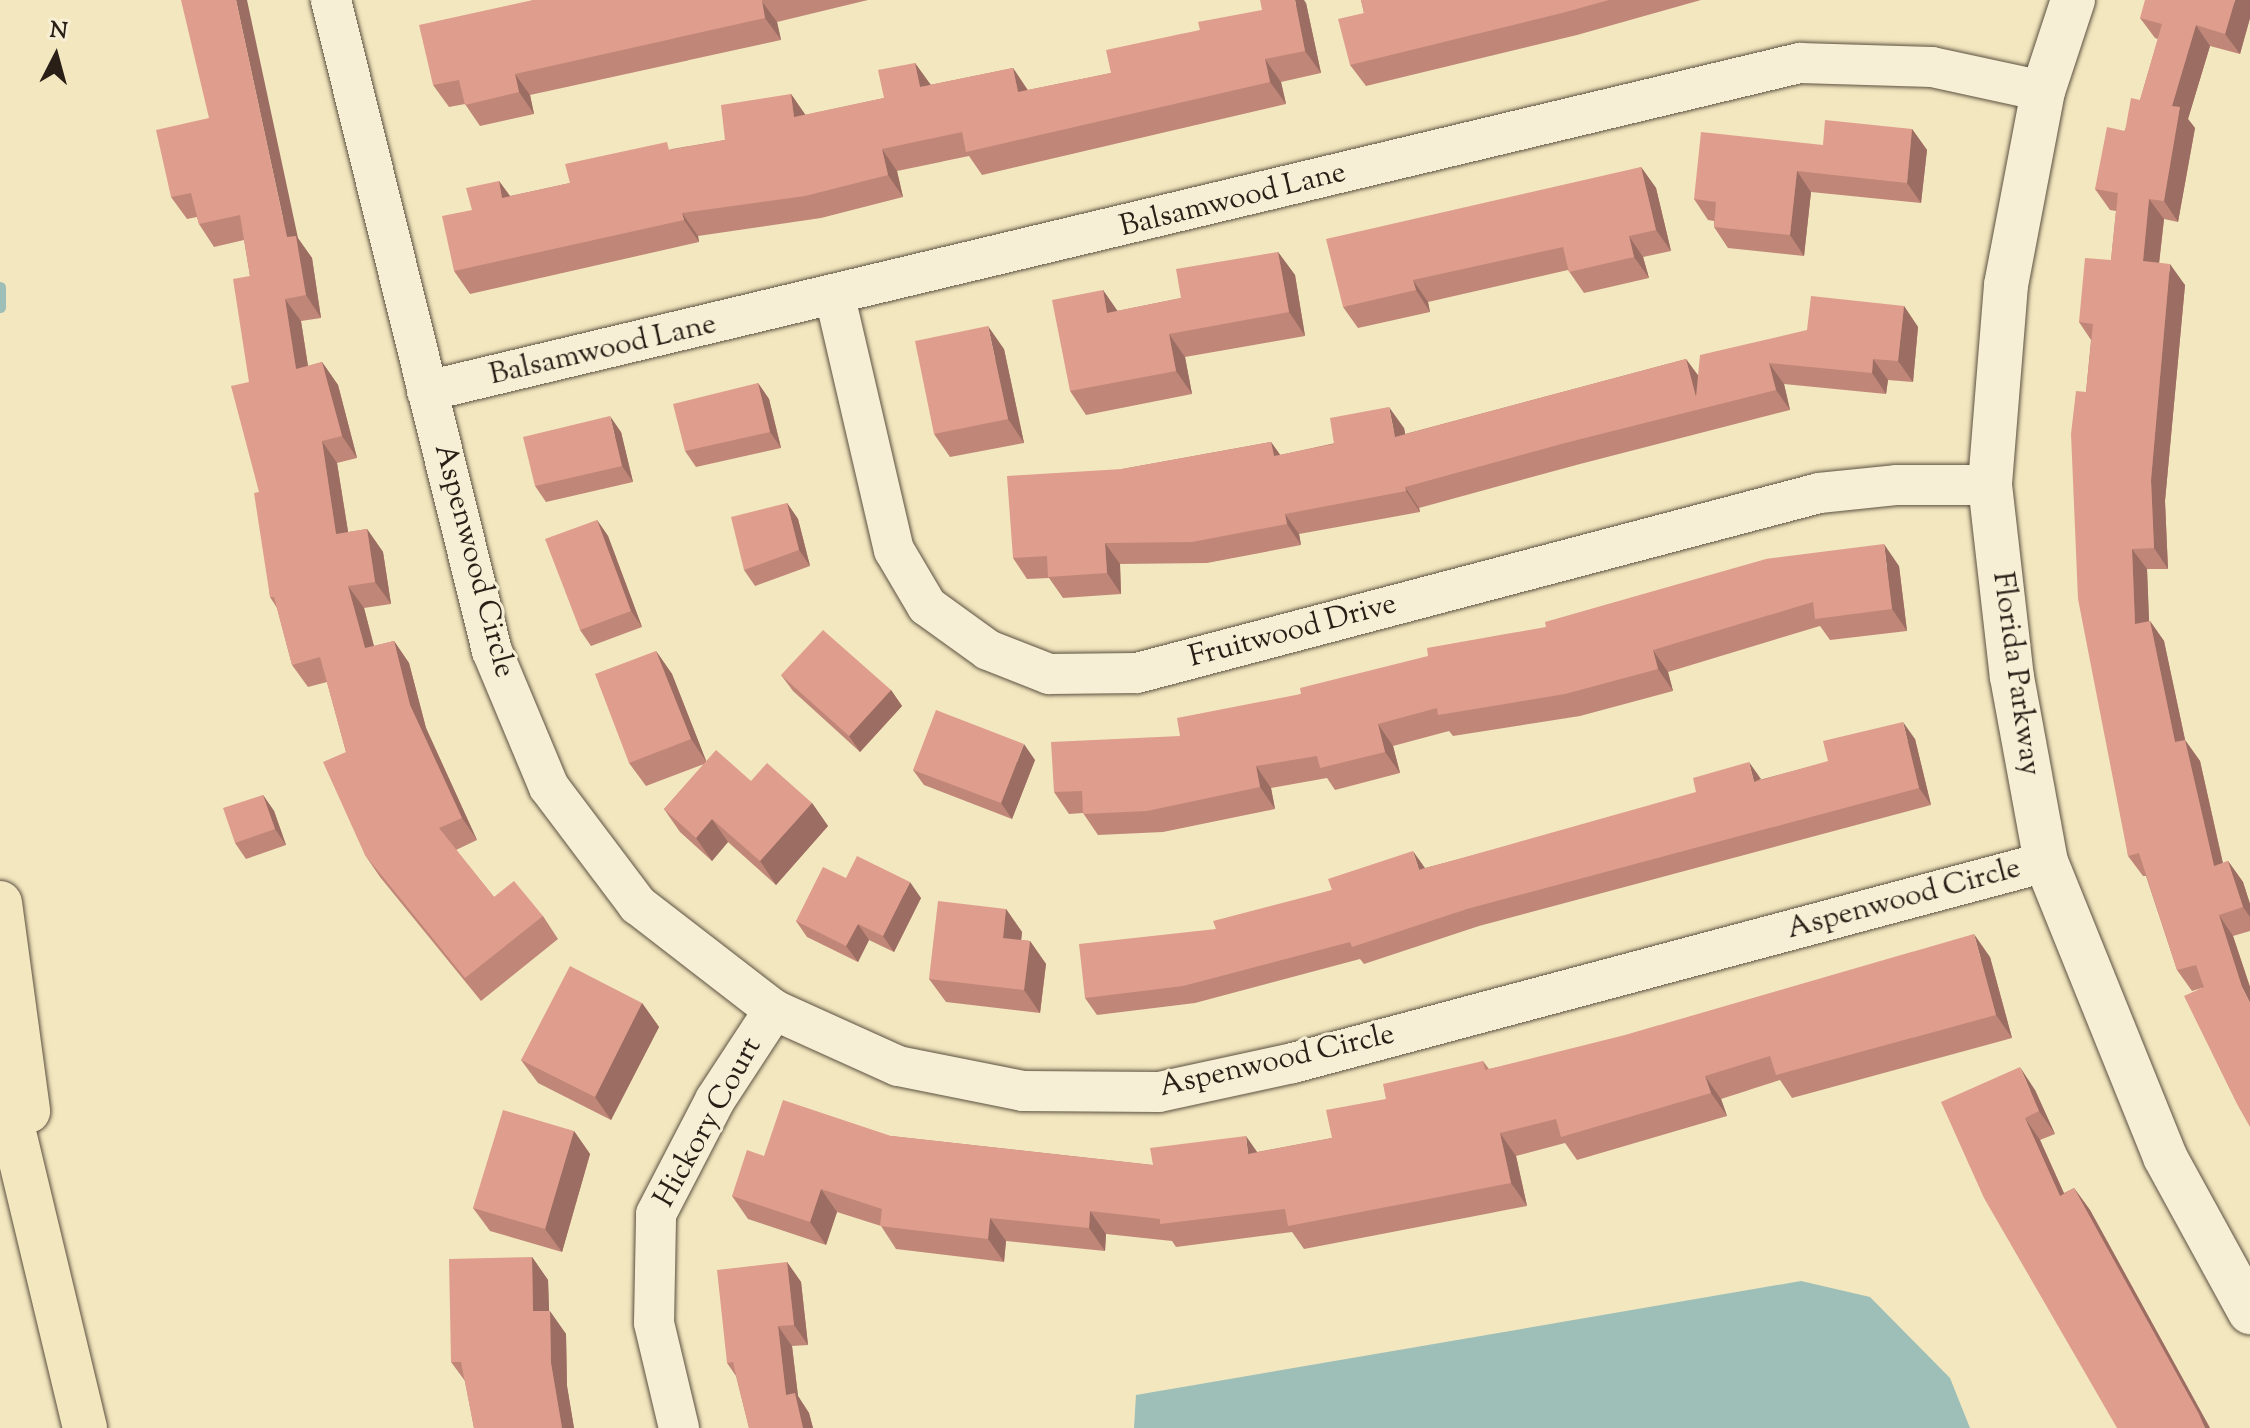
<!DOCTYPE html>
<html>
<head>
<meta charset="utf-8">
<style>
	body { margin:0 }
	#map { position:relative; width:2250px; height:1428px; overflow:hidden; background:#f3e7bf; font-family:"Sorts Mill Goudy",serif }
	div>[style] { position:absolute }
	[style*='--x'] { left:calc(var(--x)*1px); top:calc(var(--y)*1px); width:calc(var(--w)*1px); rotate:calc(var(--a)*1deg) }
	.water>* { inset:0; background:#9dbfb8 }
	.stream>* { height:11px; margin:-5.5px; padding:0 5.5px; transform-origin:5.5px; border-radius:5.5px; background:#9dbfb8 }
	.roads { filter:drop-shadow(0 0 2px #5c5141) drop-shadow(0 0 2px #5c5141) }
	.minor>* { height:40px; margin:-20px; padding:0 20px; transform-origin:20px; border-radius:20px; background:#f7efd5 }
	.tertiary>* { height:44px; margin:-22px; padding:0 22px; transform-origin:22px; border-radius:22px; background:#f7efd5 }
	.motorway>* { height:44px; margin:-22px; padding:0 22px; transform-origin:22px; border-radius:22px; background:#f3e7bf }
	.wall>* { inset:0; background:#c08779 }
	.shaded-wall>* { inset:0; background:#9c6e63 }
	.building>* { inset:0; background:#df9d8d }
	span { translate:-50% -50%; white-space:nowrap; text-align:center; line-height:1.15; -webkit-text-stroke:6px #f7efd5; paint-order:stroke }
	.street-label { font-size:30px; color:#291f17 }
	.north { position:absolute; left:16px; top:16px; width:80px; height:80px; -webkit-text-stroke:6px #f7efd5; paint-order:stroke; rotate:6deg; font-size:22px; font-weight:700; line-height:32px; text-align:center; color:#291f17 }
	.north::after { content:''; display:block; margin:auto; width:28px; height:36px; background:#291f17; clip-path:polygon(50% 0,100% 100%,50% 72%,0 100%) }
</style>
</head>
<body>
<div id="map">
	<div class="water">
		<i style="clip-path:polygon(1801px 1281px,1870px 1297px,1950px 1378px,1970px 1428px,1134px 1428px,1136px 1395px)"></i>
	</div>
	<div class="stream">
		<i style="--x:0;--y:287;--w:20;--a:90"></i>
	</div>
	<div class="roads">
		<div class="minor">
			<i style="--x:331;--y:0;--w:671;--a:76.11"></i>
			<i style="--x:492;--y:651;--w:147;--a:67.3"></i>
			<i style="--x:549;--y:787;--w:148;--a:53"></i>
			<i style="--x:638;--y:905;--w:172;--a:37.7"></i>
			<i style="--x:774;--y:1010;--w:136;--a:24.3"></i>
			<i style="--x:898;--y:1066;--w:127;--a:11.3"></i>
			<i style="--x:1023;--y:1091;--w:136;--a:0.4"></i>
			<i style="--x:1159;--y:1092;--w:137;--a:-12.2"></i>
			<i style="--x:1293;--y:1063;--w:779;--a:-14.95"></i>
			<i style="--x:835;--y:297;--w:260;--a:76.9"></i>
			<i style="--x:894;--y:550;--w:65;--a:59.5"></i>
			<i style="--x:927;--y:606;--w:75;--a:35.8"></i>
			<i style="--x:988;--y:650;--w:66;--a:21.5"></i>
			<i style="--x:1049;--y:674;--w:88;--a:-0.7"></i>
			<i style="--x:1137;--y:673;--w:705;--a:-14.78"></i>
			<i style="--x:1819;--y:493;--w:77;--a:-5.9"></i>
			<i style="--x:1896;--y:485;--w:94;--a:0"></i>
			<i style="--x:427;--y:391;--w:1412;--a:-13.44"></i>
			<i style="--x:1800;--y:63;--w:132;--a:1.7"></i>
			<i style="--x:1932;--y:67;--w:114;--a:12.2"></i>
			<i style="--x:679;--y:1428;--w:108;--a:-103.4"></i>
			<i style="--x:654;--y:1323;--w:109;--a:-88.9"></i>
			<i style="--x:656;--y:1214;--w:128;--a:-62.6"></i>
			<i style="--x:715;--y:1100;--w:108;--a:-56.8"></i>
		</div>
		<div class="tertiary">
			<i style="--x:2073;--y:0;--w:96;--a:108.2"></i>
			<i style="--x:2043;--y:91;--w:197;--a:100.8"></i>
			<i style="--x:2006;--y:285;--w:201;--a:94.6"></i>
			<i style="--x:1990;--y:485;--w:193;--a:83.5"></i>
			<i style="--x:2012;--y:677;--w:188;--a:79.6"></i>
			<i style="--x:2046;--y:862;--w:318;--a:68"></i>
			<i style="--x:2165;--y:1157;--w:177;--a:61.3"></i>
		</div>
		<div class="motorway">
			<i style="--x:0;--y:903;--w:210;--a:82.3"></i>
			<i style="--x:0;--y:1074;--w:364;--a:76.5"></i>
		</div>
	</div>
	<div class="wall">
		<i style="clip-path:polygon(533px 0,868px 0,777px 22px,781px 40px,530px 95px,534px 114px,480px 126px,465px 104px,449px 107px,433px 85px)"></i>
		<i style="clip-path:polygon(1361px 0,1701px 0,1577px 35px,1366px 86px,1350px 65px,1364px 13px)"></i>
		<i style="clip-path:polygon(2250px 0,2250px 18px,2240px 54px,2210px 46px,2188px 119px,2195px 128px,2178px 222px,2164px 219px,2159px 263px,2185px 285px,2165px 501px,2168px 569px,2147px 569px,2149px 621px,2150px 621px,2164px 641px,2185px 740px,2200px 761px,2223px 863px,2228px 861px,2243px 882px,2250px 904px,2250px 931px,2233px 936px,2250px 987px,2202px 988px,2192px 991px,2177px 970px,2146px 876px,2143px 876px,2128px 856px,2086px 392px,2091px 340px,2079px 322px,2111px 260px,2116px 211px,2110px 210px,2095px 189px,2140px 100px,2158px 39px,2155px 38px,2140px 18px)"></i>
		<i style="clip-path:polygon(1306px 3px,1321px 73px,1281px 82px,1286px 104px,982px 175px,969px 156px,897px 171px,903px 197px,821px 218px,698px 236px,699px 242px,470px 294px,454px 271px,472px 210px,499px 181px,510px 196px,570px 183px,672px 149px,725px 140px,791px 94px,805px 115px,884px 98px,915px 63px,930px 85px,1013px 68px,1028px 90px,1111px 73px,1200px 30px)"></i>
		<i style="clip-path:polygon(209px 118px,312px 258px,321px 318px,301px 321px,308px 366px,322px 362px,338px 385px,357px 458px,337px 463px,348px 532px,367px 529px,383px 552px,391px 604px,364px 608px,374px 646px,394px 641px,409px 663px,426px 728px,477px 840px,456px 850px,494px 897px,543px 916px,558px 939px,481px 1001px,380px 877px,365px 855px,346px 752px,327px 682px,308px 687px,292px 665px,277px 608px,270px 597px,249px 382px,250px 276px,244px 240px,214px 247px,199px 224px,197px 217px,187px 219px,171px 197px)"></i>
		<i style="clip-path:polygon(1912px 129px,1927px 150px,1921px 203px,1811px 192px,1804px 256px,1728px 248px,1714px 227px,1714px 221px,1708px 220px,1694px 199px,1823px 145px)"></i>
		<i style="clip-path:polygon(1641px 167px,1656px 188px,1671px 251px,1643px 257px,1649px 278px,1584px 293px,1568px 270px,1428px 302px,1430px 312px,1358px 328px,1343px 307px)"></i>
		<i style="clip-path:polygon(1278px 252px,1295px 275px,1305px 336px,1185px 357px,1192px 394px,1086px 415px,1070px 391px,1103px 290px,1117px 311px,1181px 298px)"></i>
		<i style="clip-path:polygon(1904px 306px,1918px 327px,1913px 382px,1888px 380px,1886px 394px,1784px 384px,1790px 410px,1580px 464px,1419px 508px,1420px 512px,1299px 534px,1301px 545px,1207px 563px,1120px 564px,1121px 594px,1063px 598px,1049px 578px,1027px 579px,1013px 558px,1122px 469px,1271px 442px,1280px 455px,1404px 428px,1405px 434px,1686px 359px,1698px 375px)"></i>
		<i style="clip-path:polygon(1004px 349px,1024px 443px,950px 457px,934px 434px)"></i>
		<i style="clip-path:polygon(758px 383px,769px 399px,781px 448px,696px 467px,685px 451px)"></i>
		<i style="clip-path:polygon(621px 432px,633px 482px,546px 502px,535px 486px)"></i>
		<i style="clip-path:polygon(787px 503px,798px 519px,810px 566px,755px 586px,744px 570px)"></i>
		<i style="clip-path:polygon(597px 520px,608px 536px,642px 627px,591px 646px,580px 630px)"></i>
		<i style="clip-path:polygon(1899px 566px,1907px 631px,1830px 640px,1820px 626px,1668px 672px,1673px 691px,1580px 716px,1453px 736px,1449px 731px,1393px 746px,1400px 773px,1335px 790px,1327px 778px,1271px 788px,1275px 809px,1163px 832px,1098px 835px,1083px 813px,1069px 814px,1054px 792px,1180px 736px,1301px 694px)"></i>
		<i style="clip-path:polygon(656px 651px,672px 674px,706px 761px,751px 781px,812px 803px,828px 826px,776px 885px,728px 842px,712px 861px,680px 832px,664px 809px,704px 764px,646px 786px,629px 763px)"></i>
		<i style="clip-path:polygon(781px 675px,891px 690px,902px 706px,860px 752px,793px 691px)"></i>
		<i style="clip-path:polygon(1915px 739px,1931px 805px,1479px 926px,1364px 964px,1360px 959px,1195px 1003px,1097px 1015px,1085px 998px,1216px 929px,1332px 890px,1425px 868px)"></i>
		<i style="clip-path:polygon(1035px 760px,1012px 819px,924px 785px,913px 770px)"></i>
		<i style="clip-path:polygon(263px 795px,274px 811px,286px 845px,246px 859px,235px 843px)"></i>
		<i style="clip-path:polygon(846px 878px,921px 898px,894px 952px,869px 940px,858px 962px,807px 937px,796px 921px)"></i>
		<i style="clip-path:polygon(1006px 909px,1022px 932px,1021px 940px,1030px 941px,1046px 964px,1040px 1013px,946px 1002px,929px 979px)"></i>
		<i style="clip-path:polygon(1990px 957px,2012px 1038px,1792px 1098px,1780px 1080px,1721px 1099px,1727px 1116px,1577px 1160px,1565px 1143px,1516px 1156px,1527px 1206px,1304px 1249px,1292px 1232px,1176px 1247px,1172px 1241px,1106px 1234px,1105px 1251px,1006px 1241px,1004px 1262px,896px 1249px,881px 1226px,837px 1212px,826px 1245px,748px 1219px,732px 1196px,764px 1156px,891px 1136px,1153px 1165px,1257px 1152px,1332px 1138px,1386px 1099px,1483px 1061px,1489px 1069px)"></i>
		<i style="clip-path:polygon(642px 1003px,659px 1027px,611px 1120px,538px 1083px,521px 1060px)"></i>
		<i style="clip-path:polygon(2035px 1090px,2055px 1134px,2040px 1140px,2064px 1193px,2074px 1188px,2090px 1210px,2210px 1428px,1941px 1102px)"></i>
		<i style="clip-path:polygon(574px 1131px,590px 1154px,562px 1252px,490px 1231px,473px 1208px)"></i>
		<i style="clip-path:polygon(532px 1257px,548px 1280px,549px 1311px,566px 1334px,567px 1386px,574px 1428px,474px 1428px,465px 1381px,451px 1362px)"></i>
		<i style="clip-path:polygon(787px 1262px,801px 1282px,808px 1345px,792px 1346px,798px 1396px,809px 1413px,813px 1428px,749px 1428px,736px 1376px,727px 1363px)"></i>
	</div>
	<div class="shaded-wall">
		<i style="clip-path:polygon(236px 0,247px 0,298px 238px,312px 258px,321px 318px,306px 295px,287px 237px)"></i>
		<i style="clip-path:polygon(761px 0,777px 22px,781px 40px,765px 18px)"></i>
		<i style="clip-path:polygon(1295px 0,1304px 0,1306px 3px,1321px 73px,1305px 51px)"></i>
		<i style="clip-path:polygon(2235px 0,2250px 0,2250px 18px,2240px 54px,2225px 34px)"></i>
		<i style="clip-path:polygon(2196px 25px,2210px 46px,2188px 119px,2195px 128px,2178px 222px,2164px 201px,2172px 106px)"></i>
		<i style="clip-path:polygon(1265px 59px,1281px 82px,1286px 104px,1270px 82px)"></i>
		<i style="clip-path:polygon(915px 63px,931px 85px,920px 87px)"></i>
		<i style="clip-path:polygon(1013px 68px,1028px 91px,1018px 92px)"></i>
		<i style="clip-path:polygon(515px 74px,530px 95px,534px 114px,519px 92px)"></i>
		<i style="clip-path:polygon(791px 94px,807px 117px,794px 117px)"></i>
		<i style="clip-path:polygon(1912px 129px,1927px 150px,1921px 203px,1907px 183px)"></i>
		<i style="clip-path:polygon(882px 149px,897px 171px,903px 197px,888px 175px)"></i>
		<i style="clip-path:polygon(1641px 167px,1656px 188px,1671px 251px,1656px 230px)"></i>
		<i style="clip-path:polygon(1797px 171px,1811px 192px,1804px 256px,1790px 235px)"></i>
		<i style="clip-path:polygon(499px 181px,515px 203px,502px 198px)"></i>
		<i style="clip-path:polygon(2149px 199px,2164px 219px,2157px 282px,2143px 261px)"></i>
		<i style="clip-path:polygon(682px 213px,698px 236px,699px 242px,684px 220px)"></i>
		<i style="clip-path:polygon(1629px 236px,1643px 257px,1649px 278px,1634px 257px)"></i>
		<i style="clip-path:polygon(1278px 252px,1295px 275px,1305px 336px,1289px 312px)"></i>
		<i style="clip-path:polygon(2170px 264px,2185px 285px,2165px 501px,2168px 569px,2154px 548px,2151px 480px)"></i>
		<i style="clip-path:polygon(1413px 280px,1428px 302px,1430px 312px,1416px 290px)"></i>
		<i style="clip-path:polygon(1103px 290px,1119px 313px,1107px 313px)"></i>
		<i style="clip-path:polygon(285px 299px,301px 321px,312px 392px,296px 369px)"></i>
		<i style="clip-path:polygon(1904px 306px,1918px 327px,1913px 382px,1898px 361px)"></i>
		<i style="clip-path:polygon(988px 326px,1004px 349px,1024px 443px,1008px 419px)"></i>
		<i style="clip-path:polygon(1169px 334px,1185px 357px,1192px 394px,1176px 371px)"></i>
		<i style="clip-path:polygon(1686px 359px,1701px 380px,1696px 397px)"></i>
		<i style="clip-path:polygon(1873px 359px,1888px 380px,1886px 394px,1872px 373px)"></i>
		<i style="clip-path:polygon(322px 362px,338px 385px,357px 458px,342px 436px)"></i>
		<i style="clip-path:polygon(1769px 363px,1784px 384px,1790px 410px,1776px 390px)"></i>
		<i style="clip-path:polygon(758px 383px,769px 399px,781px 448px,770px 432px)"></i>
		<i style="clip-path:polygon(1389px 407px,1404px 428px,1410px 458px,1395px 437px)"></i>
		<i style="clip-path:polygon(610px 416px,621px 432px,633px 482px,622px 466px)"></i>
		<i style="clip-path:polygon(322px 441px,337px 463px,352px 556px,336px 534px)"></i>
		<i style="clip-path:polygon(1271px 442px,1286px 463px,1274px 456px)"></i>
		<i style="clip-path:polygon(1405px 487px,1419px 508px,1420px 512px,1406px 491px)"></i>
		<i style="clip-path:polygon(787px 503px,798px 519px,810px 566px,799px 550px)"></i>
		<i style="clip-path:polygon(1285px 514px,1299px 534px,1301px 545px,1287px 524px)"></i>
		<i style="clip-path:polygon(597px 520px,608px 536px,642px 627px,631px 611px)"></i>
		<i style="clip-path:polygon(367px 529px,383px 552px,391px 604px,375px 582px)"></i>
		<i style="clip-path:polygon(1105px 543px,1120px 564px,1121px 594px,1107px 573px)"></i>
		<i style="clip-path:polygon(1884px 544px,1899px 566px,1907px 631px,1892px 609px)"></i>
		<i style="clip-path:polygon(2132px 549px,2147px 569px,2150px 644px,2135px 624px)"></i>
		<i style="clip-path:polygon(348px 586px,364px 608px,380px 670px,365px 648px)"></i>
		<i style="clip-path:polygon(2150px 621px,2164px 641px,2190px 763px,2175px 742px)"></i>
		<i style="clip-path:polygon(394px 641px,409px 663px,426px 728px,477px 840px,462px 818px,410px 705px)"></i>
		<i style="clip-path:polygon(1653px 650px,1668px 672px,1673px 691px,1658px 669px)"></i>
		<i style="clip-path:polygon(656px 651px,672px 674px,707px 763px,691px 739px)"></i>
		<i style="clip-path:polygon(891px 690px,902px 706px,860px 752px,849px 736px)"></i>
		<i style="clip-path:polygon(1903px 722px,1915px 739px,1931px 805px,1919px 788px)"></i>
		<i style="clip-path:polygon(1378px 724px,1393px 746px,1400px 773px,1385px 752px)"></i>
		<i style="clip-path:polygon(2185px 740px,2200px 761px,2228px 887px,2214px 866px)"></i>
		<i style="clip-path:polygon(1024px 744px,1035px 760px,1012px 819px,1001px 803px)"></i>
		<i style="clip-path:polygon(1749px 762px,1761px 779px,1754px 782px)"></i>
		<i style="clip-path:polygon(1256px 766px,1271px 788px,1275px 809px,1260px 787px)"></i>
		<i style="clip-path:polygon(263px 795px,274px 811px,286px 845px,275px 829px)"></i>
		<i style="clip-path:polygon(812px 803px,828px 826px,776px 885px,760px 861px)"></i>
		<i style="clip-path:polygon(712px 819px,728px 842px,712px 861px,696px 838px)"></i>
		<i style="clip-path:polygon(1413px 851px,1425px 868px,1419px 870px)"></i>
		<i style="clip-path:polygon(2228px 861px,2243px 882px,2250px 904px,2250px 917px,2243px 907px)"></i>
		<i style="clip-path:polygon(910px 882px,921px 898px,894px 952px,883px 936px)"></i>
		<i style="clip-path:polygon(1006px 909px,1022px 932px,1019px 961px,1003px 938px)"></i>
		<i style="clip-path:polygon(2219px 915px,2233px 936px,2250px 987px,2250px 1003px,2242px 987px)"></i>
		<i style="clip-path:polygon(858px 924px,869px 940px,858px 962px,846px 946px)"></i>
		<i style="clip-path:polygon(1974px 934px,1990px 957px,2012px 1038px,1996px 1015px)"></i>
		<i style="clip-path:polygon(1030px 941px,1046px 964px,1040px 1013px,1024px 990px)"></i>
		<i style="clip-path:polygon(642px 1003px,659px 1027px,611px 1120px,595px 1097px)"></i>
		<i style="clip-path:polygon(2020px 1067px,2035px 1090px,2055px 1134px,2039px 1111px)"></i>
		<i style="clip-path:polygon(1705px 1076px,1721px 1099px,1727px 1116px,1711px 1093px)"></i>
		<i style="clip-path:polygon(2025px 1118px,2040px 1140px,2075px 1218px,2060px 1196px)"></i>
		<i style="clip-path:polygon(574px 1131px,590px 1154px,562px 1252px,545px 1229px)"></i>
		<i style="clip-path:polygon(1500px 1133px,1516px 1156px,1527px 1206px,1511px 1183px)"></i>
		<i style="clip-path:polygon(1246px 1136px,1262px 1159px,1248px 1154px)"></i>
		<i style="clip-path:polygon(2074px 1188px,2090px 1210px,2210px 1428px,2205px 1428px)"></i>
		<i style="clip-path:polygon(821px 1189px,837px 1212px,826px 1245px,810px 1222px)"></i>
		<i style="clip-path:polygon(1090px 1211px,1106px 1234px,1105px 1251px,1089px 1228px)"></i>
		<i style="clip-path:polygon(990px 1218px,1006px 1241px,1004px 1262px,988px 1239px)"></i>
		<i style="clip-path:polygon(532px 1257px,548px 1280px,550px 1334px,533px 1311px)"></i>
		<i style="clip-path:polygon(787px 1262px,801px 1282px,808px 1345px,794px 1325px)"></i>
		<i style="clip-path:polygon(550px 1311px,566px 1334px,567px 1386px,574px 1428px,562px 1428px,551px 1363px)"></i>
		<i style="clip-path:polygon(778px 1326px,792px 1346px,798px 1396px,809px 1413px,813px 1428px,803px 1428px,786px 1395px)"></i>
	</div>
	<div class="building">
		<i style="clip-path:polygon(181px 0,236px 0,287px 237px,296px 236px,306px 295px,285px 299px,296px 369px,322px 362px,342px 436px,322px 441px,336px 534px,367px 529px,375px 582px,348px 586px,365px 648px,394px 641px,410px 705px,462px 818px,439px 828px,494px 897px,514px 881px,543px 916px,465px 978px,365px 855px,323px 762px,346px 752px,320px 657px,292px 665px,274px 597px,270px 597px,254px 493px,259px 492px,231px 386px,249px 382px,233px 279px,250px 276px,240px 215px,199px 224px,191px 193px,171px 197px,156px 130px,209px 118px)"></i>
		<i style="clip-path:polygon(533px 0,762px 0,765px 18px,515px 74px,519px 92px,465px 105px,459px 80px,433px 85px,419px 25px)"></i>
		<i style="clip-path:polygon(1260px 0,1295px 0,1305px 51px,1265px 59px,1270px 82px,966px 152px,962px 132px,882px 149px,888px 175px,805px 196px,682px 213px,684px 220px,454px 271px,442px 216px,472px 210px,466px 188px,499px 181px,502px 198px,570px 183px,565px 164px,667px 142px,669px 150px,725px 140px,721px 105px,791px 94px,794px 117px,884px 98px,878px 70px,915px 63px,920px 87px,1013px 68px,1018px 92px,1111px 73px,1106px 50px,1200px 30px,1198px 22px,1262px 10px)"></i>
		<i style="clip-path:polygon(1361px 0,1609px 0,1562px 13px,1350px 65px,1338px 19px,1364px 13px)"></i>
		<i style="clip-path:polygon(2145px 0,2235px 0,2225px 34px,2196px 25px,2172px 106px,2180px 107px,2164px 201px,2149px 199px,2143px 261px,2170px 264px,2151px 480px,2154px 548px,2132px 549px,2135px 624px,2150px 621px,2175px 742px,2185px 740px,2214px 866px,2228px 861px,2243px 907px,2219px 915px,2242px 987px,2250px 1003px,2250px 1127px,2237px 1104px,2184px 996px,2204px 987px,2196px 965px,2177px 970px,2139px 853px,2128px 856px,2078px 599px,2071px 434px,2076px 391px,2086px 392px,2093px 324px,2079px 322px,2085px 258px,2111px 260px,2118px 193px,2095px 189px,2107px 127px,2125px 131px,2131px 98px,2140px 100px,2162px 24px,2140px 18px)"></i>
		<i style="clip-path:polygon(1825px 120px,1912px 129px,1907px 183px,1797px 171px,1790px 235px,1714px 227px,1716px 202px,1694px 199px,1701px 132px,1823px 145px)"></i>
		<i style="clip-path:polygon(1641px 167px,1656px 230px,1629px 236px,1634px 257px,1569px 272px,1563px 247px,1413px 280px,1416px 290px,1343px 307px,1326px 239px)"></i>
		<i style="clip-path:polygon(1278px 252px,1289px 312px,1169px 334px,1176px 371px,1070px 391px,1052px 300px,1103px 290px,1107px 313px,1181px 298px,1176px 269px)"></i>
		<i style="clip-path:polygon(1811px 296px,1904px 306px,1898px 361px,1873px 359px,1872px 373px,1769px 363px,1776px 390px,1565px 443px,1405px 487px,1406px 491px,1285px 514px,1287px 524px,1192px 542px,1105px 543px,1107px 573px,1048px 577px,1047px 556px,1013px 558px,1007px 476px,1122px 469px,1271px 442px,1274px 456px,1334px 444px,1330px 418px,1389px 407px,1395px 437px,1686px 359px,1696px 397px,1700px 355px,1807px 330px)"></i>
		<i style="clip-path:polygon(988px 326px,1008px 419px,934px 434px,915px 341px)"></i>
		<i style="clip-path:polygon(758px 383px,770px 432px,685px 451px,673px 404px)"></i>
		<i style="clip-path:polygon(610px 416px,622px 466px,535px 486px,523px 437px)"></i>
		<i style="clip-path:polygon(787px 503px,799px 550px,744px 570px,731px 517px)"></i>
		<i style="clip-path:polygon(597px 520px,631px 611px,580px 630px,545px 539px)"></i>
		<i style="clip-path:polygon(1884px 544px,1892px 609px,1815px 619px,1813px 602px,1653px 650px,1658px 669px,1565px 694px,1438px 715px,1437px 708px,1378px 724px,1385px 752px,1320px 768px,1317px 756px,1256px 766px,1260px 787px,1147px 811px,1083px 814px,1082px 791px,1054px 792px,1051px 742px,1180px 736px,1177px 718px,1301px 694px,1300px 688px,1428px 656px,1427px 648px,1546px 627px,1545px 622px,1766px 559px)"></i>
		<i style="clip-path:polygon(823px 630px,891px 690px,849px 736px,781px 675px)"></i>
		<i style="clip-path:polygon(656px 651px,691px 739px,629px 763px,595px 674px)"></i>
		<i style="clip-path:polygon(936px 710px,1024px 744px,1001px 803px,913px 770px)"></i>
		<i style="clip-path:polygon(1903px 722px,1919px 788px,1467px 909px,1352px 947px,1350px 942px,1183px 986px,1085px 998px,1079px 944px,1216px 929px,1213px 921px,1332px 890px,1328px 879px,1413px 851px,1419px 870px,1696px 792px,1693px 778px,1749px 762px,1754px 782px,1828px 761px,1823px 741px)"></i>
		<i style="clip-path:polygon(716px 750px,751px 781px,767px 763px,812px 803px,760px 861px,712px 819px,696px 838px,664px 809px)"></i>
		<i style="clip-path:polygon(263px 795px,275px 829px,235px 843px,223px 808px)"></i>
		<i style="clip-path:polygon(857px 856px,910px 882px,883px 936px,858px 924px,846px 946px,796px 921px,823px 867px,846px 878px)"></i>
		<i style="clip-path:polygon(938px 901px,1006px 909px,1003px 938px,1030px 941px,1024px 990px,929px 979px)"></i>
		<i style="clip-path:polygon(1974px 934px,1996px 1015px,1776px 1075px,1770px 1056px,1705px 1076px,1711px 1093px,1561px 1137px,1556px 1119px,1500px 1133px,1511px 1183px,1288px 1226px,1285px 1209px,1160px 1224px,1160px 1219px,1090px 1211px,1089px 1228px,990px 1218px,988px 1239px,880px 1226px,882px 1209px,821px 1189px,810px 1222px,732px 1196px,747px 1150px,764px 1156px,783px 1100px,891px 1136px,1026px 1151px,1153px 1165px,1150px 1148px,1246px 1136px,1248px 1154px,1332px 1138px,1326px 1110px,1386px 1099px,1383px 1084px,1483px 1061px,1485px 1070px,1625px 1035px)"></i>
		<i style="clip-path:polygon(570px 966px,642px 1003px,595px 1097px,521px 1060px)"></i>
		<i style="clip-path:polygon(2020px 1067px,2039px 1111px,2025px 1118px,2060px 1196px,2074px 1188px,2199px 1414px,2205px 1428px,2117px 1428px,1984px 1198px,1941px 1102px)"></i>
		<i style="clip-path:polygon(503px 1110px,574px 1131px,545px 1229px,473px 1208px)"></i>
		<i style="clip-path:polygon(532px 1257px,533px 1311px,550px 1311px,551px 1363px,562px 1428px,474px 1428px,461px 1362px,451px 1362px,449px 1259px)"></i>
		<i style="clip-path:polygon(787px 1262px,794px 1325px,778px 1326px,786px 1395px,795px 1393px,803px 1428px,749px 1428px,733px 1362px,727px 1363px,717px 1270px)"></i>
	</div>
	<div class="street-label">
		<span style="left:1233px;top:201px;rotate:-14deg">Balsamwood Lane</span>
		<span style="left:603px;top:351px;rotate:-13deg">Balsamwood Lane</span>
		<span style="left:473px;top:561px;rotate:75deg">Aspenwood Circle</span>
		<span style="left:1293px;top:632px;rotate:-15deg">Fruitwood Drive</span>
		<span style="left:2015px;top:674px;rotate:82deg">Florida Parkway</span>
		<span style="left:1904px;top:900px;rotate:-15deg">Aspenwood Circle</span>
		<span style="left:1277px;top:1062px;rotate:-13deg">Aspenwood Circle</span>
		<span style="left:709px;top:1123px;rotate:-61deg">Hickory Court</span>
	</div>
	<div class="north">N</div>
</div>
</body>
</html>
